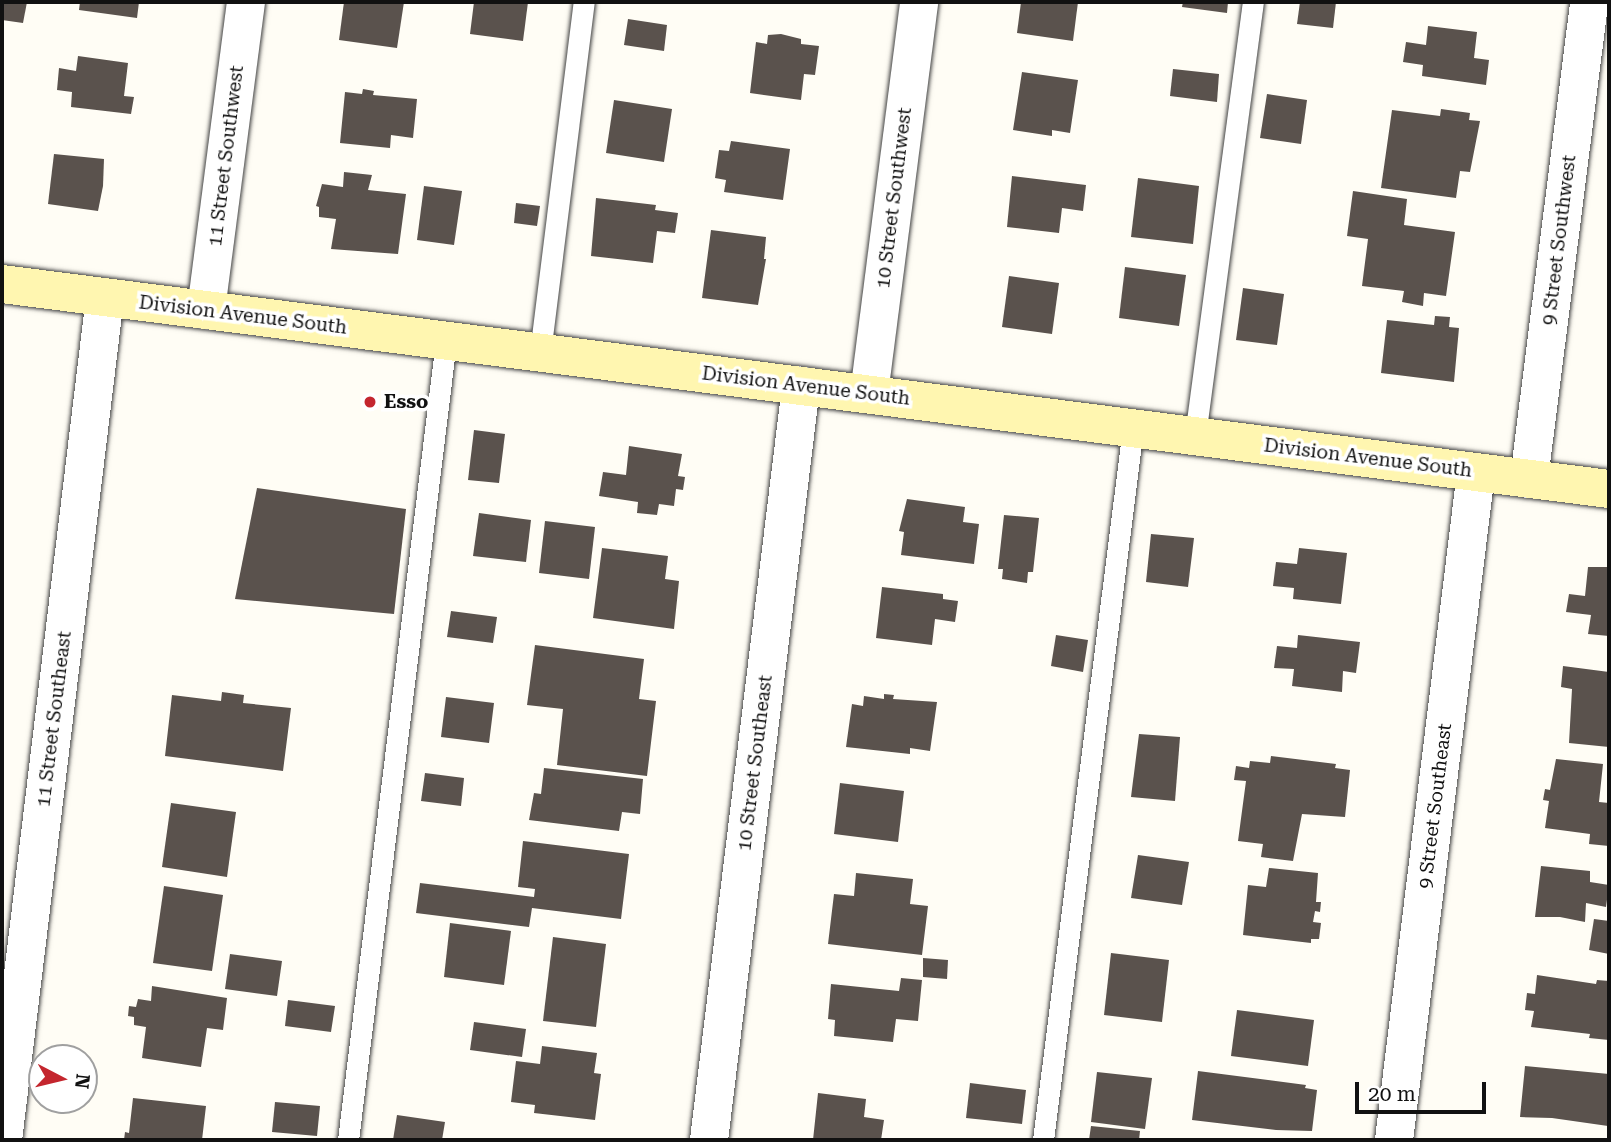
<!DOCTYPE html>
<html>
<head>
<meta charset="utf-8">
<style>
	body { margin:0 }
	#map { position:relative; width:1611px; height:1142px; overflow:hidden; background:#fffdf5; font-family:"Roboto Serif",serif }
	div>[style] { position:absolute }
	[style*='--x'] { left:calc(var(--x)*1px); top:calc(var(--y)*1px); width:calc(var(--w)*1px); rotate:calc(var(--a)*1deg) }
	.building>* { inset:0; background:#5a524d }
	.roads { filter:drop-shadow(0 0 2px #444) drop-shadow(0 0 2px #444) }
	.lane>* { height:21px; margin:-10.5px; padding:0 10.5px; transform-origin:10.5px; border-radius:10.5px; background:#fff }
	.street>* { height:38px; margin:-19px; padding:0 19px; transform-origin:19px; border-radius:19px; background:#fff }
	.secondary>* { height:38px; margin:-19px; padding:0 19px; transform-origin:19px; border-radius:19px; background:#fff6b0 }
	.dots>* { width:19px; height:19px; translate:-50% -50%; box-sizing:border-box; border:4px solid #fff; border-radius:50% }
	span { translate:-50% -50%; white-space:nowrap; text-align:center; line-height:1.15; -webkit-text-stroke:7px #fff; paint-order:stroke }
	.street-label { font-size:19px; color:#111 }
	.poi-label { font-size:19px; color:#111; font-weight:700 }
	.left { translate:0 -50%; text-align:left }
	.frame { position:absolute; inset:0; border:4px solid #111; pointer-events:none }
	.north { position:absolute; left:28px; top:1044px; width:70px; height:70px; box-sizing:border-box; background:#fff; border:2px solid #a0a0a0; border-radius:50%; rotate:97deg; font-size:19px; font-weight:700; line-height:28px; text-align:center; color:#111 }
	.north::after { content:''; display:block; margin:auto; width:24px; height:32px; background:#c4262e; clip-path:polygon(50% 0,100% 100%,50% 72%,0 100%) }
	.scale { position:absolute; left:1355px; top:1082px; width:131px; height:32px; box-sizing:border-box; border:4px solid #111; border-top:0; padding-left:9px; font-size:21px; line-height:24px; white-space:nowrap; color:#111; -webkit-text-stroke:5px #fff; paint-order:stroke }
</style>
</head>
<body>
<div id="map">
	<div class="building">
		<i style="clip-path:polygon(2px 2px,27px 2px,23px 23px,2px 20px)"></i>
		<i style="clip-path:polygon(80px 2px,139px 2px,137px 18px,79px 10px)"></i>
		<i style="clip-path:polygon(344px 2px,404px 2px,397px 48px,339px 40px)"></i>
		<i style="clip-path:polygon(474px 2px,528px 2px,523px 41px,470px 34px)"></i>
		<i style="clip-path:polygon(1021px 2px,1078px 2px,1073px 41px,1017px 33px)"></i>
		<i style="clip-path:polygon(1183px 2px,1228px 2px,1227px 13px,1182px 7px)"></i>
		<i style="clip-path:polygon(1300px 2px,1336px 2px,1333px 28px,1297px 24px)"></i>
		<i style="clip-path:polygon(628px 19px,667px 25px,664px 51px,624px 45px)"></i>
		<i style="clip-path:polygon(1428px 26px,1477px 32px,1474px 58px,1489px 60px,1486px 85px,1422px 76px,1423px 65px,1403px 62px,1406px 42px,1426px 45px)"></i>
		<i style="clip-path:polygon(781px 34px,801px 39px,801px 44px,819px 46px,815px 75px,804px 74px,801px 100px,750px 93px,756px 42px,767px 44px,768px 35px)"></i>
		<i style="clip-path:polygon(78px 56px,128px 63px,124px 96px,134px 97px,131px 114px,71px 107px,72px 92px,57px 90px,59px 68px,76px 71px)"></i>
		<i style="clip-path:polygon(1173px 69px,1219px 74px,1217px 102px,1170px 96px)"></i>
		<i style="clip-path:polygon(1022px 72px,1078px 80px,1070px 133px,1052px 130px,1052px 136px,1013px 130px)"></i>
		<i style="clip-path:polygon(363px 89px,374px 91px,373px 95px,417px 99px,413px 138px,391px 135px,390px 148px,340px 143px,345px 92px,362px 94px)"></i>
		<i style="clip-path:polygon(1267px 94px,1307px 100px,1301px 144px,1260px 138px)"></i>
		<i style="clip-path:polygon(614px 100px,672px 109px,664px 162px,606px 153px)"></i>
		<i style="clip-path:polygon(1441px 109px,1470px 113px,1469px 120px,1480px 121px,1470px 172px,1460px 171px,1456px 198px,1381px 188px,1392px 110px,1440px 116px)"></i>
		<i style="clip-path:polygon(731px 141px,790px 149px,783px 200px,724px 192px,726px 180px,715px 178px,719px 150px,729px 151px)"></i>
		<i style="clip-path:polygon(54px 154px,104px 159px,103px 186px,98px 211px,48px 204px)"></i>
		<i style="clip-path:polygon(344px 172px,372px 175px,368px 190px,406px 194px,398px 254px,331px 249px,336px 219px,319px 217px,319px 207px,316px 206px,322px 184px,343px 187px)"></i>
		<i style="clip-path:polygon(1012px 176px,1086px 185px,1083px 211px,1062px 208px,1059px 233px,1007px 227px)"></i>
		<i style="clip-path:polygon(1138px 178px,1199px 186px,1193px 244px,1131px 237px)"></i>
		<i style="clip-path:polygon(424px 186px,462px 191px,454px 245px,417px 240px)"></i>
		<i style="clip-path:polygon(1353px 191px,1407px 199px,1404px 225px,1455px 232px,1446px 296px,1424px 293px,1423px 306px,1402px 302px,1404px 291px,1362px 286px,1368px 239px,1347px 236px)"></i>
		<i style="clip-path:polygon(596px 198px,656px 205px,655px 210px,678px 213px,675px 233px,657px 231px,653px 263px,591px 256px)"></i>
		<i style="clip-path:polygon(516px 203px,540px 206px,537px 226px,514px 223px)"></i>
		<i style="clip-path:polygon(711px 230px,766px 237px,764px 259px,766px 259px,758px 305px,702px 298px)"></i>
		<i style="clip-path:polygon(1125px 267px,1186px 275px,1179px 326px,1119px 318px)"></i>
		<i style="clip-path:polygon(1009px 276px,1059px 283px,1052px 334px,1002px 327px)"></i>
		<i style="clip-path:polygon(1243px 288px,1284px 294px,1277px 345px,1236px 340px)"></i>
		<i style="clip-path:polygon(1435px 316px,1450px 317px,1449px 327px,1459px 328px,1454px 382px,1381px 373px,1387px 320px,1434px 325px)"></i>
		<i style="clip-path:polygon(474px 430px,505px 434px,499px 483px,468px 480px)"></i>
		<i style="clip-path:polygon(629px 446px,682px 454px,678px 476px,685px 477px,683px 490px,676px 489px,674px 506px,659px 504px,657px 515px,637px 513px,638px 502px,599px 496px,603px 472px,626px 475px)"></i>
		<i style="clip-path:polygon(257px 488px,406px 509px,394px 614px,235px 599px)"></i>
		<i style="clip-path:polygon(907px 499px,965px 507px,963px 522px,979px 524px,974px 564px,901px 555px,904px 532px,899px 531px)"></i>
		<i style="clip-path:polygon(479px 513px,531px 520px,526px 562px,473px 556px)"></i>
		<i style="clip-path:polygon(1004px 515px,1039px 518px,1033px 572px,1028px 572px,1027px 583px,1002px 579px,1003px 569px,998px 569px)"></i>
		<i style="clip-path:polygon(545px 521px,595px 527px,589px 579px,539px 573px)"></i>
		<i style="clip-path:polygon(1151px 534px,1194px 538px,1188px 587px,1146px 582px)"></i>
		<i style="clip-path:polygon(602px 548px,668px 556px,665px 579px,679px 581px,674px 629px,593px 618px)"></i>
		<i style="clip-path:polygon(1299px 548px,1347px 553px,1341px 604px,1293px 599px,1294px 588px,1273px 586px,1276px 562px,1297px 564px)"></i>
		<i style="clip-path:polygon(1588px 567px,1609px 567px,1609px 636px,1588px 634px,1591px 615px,1566px 612px,1569px 594px,1585px 596px)"></i>
		<i style="clip-path:polygon(882px 587px,943px 594px,943px 599px,958px 601px,955px 622px,935px 619px,932px 645px,876px 638px)"></i>
		<i style="clip-path:polygon(451px 611px,497px 617px,493px 643px,447px 637px)"></i>
		<i style="clip-path:polygon(1056px 635px,1088px 640px,1083px 672px,1051px 666px)"></i>
		<i style="clip-path:polygon(1298px 635px,1360px 642px,1356px 673px,1343px 671px,1342px 692px,1292px 686px,1294px 669px,1274px 668px,1277px 646px,1297px 648px)"></i>
		<i style="clip-path:polygon(535px 645px,644px 659px,639px 699px,656px 701px,647px 776px,557px 765px,563px 709px,527px 705px)"></i>
		<i style="clip-path:polygon(1563px 666px,1609px 672px,1609px 747px,1569px 743px,1572px 689px,1561px 687px)"></i>
		<i style="clip-path:polygon(222px 692px,244px 695px,243px 703px,291px 708px,283px 771px,165px 756px,172px 695px,221px 701px)"></i>
		<i style="clip-path:polygon(884px 694px,894px 695px,893px 699px,937px 702px,930px 751px,910px 748px,910px 754px,846px 747px,852px 704px,863px 706px,864px 696px,884px 699px)"></i>
		<i style="clip-path:polygon(446px 697px,494px 703px,489px 743px,441px 737px)"></i>
		<i style="clip-path:polygon(1139px 734px,1180px 737px,1175px 801px,1131px 797px)"></i>
		<i style="clip-path:polygon(1271px 756px,1336px 764px,1335px 768px,1350px 770px,1345px 817px,1302px 814px,1293px 861px,1261px 857px,1263px 844px,1238px 841px,1246px 781px,1234px 780px,1236px 766px,1249px 768px,1250px 761px,1270px 763px)"></i>
		<i style="clip-path:polygon(1556px 759px,1603px 764px,1599px 802px,1609px 803px,1609px 846px,1589px 844px,1590px 834px,1545px 828px,1549px 801px,1543px 800px,1545px 789px,1550px 790px)"></i>
		<i style="clip-path:polygon(544px 768px,643px 779px,640px 814px,622px 812px,619px 831px,529px 820px,534px 793px,541px 794px)"></i>
		<i style="clip-path:polygon(425px 773px,464px 778px,461px 806px,421px 801px)"></i>
		<i style="clip-path:polygon(840px 783px,904px 791px,898px 842px,834px 834px)"></i>
		<i style="clip-path:polygon(171px 803px,236px 812px,227px 877px,162px 867px)"></i>
		<i style="clip-path:polygon(523px 841px,629px 854px,621px 919px,532px 908px,529px 927px,416px 913px,420px 883px,534px 897px,535px 889px,518px 887px)"></i>
		<i style="clip-path:polygon(1138px 855px,1189px 862px,1182px 905px,1131px 898px)"></i>
		<i style="clip-path:polygon(1541px 866px,1590px 871px,1590px 882px,1609px 885px,1606px 907px,1586px 903px,1585px 922px,1560px 917px,1535px 917px)"></i>
		<i style="clip-path:polygon(1269px 868px,1318px 873px,1316px 902px,1321px 902px,1320px 912px,1315px 911px,1313px 922px,1321px 923px,1319px 939px,1311px 939px,1311px 943px,1243px 935px,1248px 885px,1266px 887px)"></i>
		<i style="clip-path:polygon(856px 873px,913px 879px,910px 904px,928px 906px,922px 955px,828px 944px,834px 894px,854px 896px)"></i>
		<i style="clip-path:polygon(164px 886px,223px 895px,212px 971px,153px 963px)"></i>
		<i style="clip-path:polygon(1594px 919px,1609px 921px,1609px 954px,1589px 950px)"></i>
		<i style="clip-path:polygon(450px 923px,511px 931px,504px 985px,444px 977px)"></i>
		<i style="clip-path:polygon(553px 937px,606px 944px,596px 1027px,543px 1021px)"></i>
		<i style="clip-path:polygon(1111px 953px,1169px 960px,1162px 1022px,1104px 1015px)"></i>
		<i style="clip-path:polygon(230px 954px,282px 961px,277px 996px,225px 989px)"></i>
		<i style="clip-path:polygon(923px 958px,948px 960px,947px 979px,923px 977px)"></i>
		<i style="clip-path:polygon(1537px 975px,1596px 984px,1597px 980px,1609px 981px,1609px 1040px,1589px 1038px,1590px 1034px,1531px 1027px,1534px 1011px,1525px 1010px,1527px 993px,1535px 994px)"></i>
		<i style="clip-path:polygon(901px 978px,922px 980px,918px 1021px,896px 1019px,893px 1042px,834px 1036px,835px 1020px,828px 1019px,831px 984px,899px 991px)"></i>
		<i style="clip-path:polygon(152px 986px,227px 998px,223px 1030px,207px 1028px,201px 1067px,142px 1058px,146px 1027px,134px 1025px,134px 1017px,128px 1016px,129px 1006px,136px 1007px,138px 999px,151px 1001px)"></i>
		<i style="clip-path:polygon(288px 1000px,335px 1006px,331px 1032px,285px 1026px)"></i>
		<i style="clip-path:polygon(1237px 1010px,1314px 1020px,1308px 1066px,1231px 1056px)"></i>
		<i style="clip-path:polygon(474px 1022px,526px 1029px,522px 1057px,470px 1050px)"></i>
		<i style="clip-path:polygon(542px 1046px,597px 1053px,594px 1073px,601px 1074px,595px 1120px,534px 1113px,535px 1105px,511px 1102px,516px 1061px,540px 1064px)"></i>
		<i style="clip-path:polygon(1525px 1066px,1609px 1074px,1608px 1126px,1552px 1118px,1520px 1117px)"></i>
		<i style="clip-path:polygon(1198px 1071px,1306px 1085px,1305px 1088px,1317px 1090px,1312px 1131px,1276px 1130px,1192px 1120px)"></i>
		<i style="clip-path:polygon(1097px 1072px,1152px 1078px,1145px 1129px,1091px 1122px)"></i>
		<i style="clip-path:polygon(970px 1083px,1026px 1090px,1022px 1124px,966px 1118px)"></i>
		<i style="clip-path:polygon(818px 1093px,866px 1099px,864px 1117px,884px 1120px,881px 1140px,813px 1140px)"></i>
		<i style="clip-path:polygon(133px 1098px,206px 1106px,202px 1140px,124px 1140px,125px 1132px,129px 1133px)"></i>
		<i style="clip-path:polygon(275px 1102px,320px 1106px,317px 1136px,272px 1132px)"></i>
		<i style="clip-path:polygon(397px 1115px,445px 1122px,442px 1140px,393px 1140px)"></i>
		<i style="clip-path:polygon(1091px 1126px,1140px 1131px,1139px 1140px,1089px 1140px)"></i>
	</div>
	<div class="roads">
		<div class="lane">
			<i style="--x:540;--y:353;--w:354;--a:-82.9"></i>
			<i style="--x:1195;--y:436;--w:438;--a:-82.4"></i>
			<i style="--x:348;--y:1140;--w:805;--a:-83.01"></i>
			<i style="--x:1043;--y:1140;--w:718;--a:-82.8"></i>
		</div>
		<div class="street">
			<i style="--x:206;--y:310;--w:311;--a:-82.6"></i>
			<i style="--x:869;--y:394;--w:395;--a:-82.7"></i>
			<i style="--x:1529;--y:479;--w:481;--a:-82.8"></i>
			<i style="--x:3;--y:1140;--w:849;--a:-83.1"></i>
			<i style="--x:709;--y:1140;--w:760;--a:-83.04"></i>
			<i style="--x:1394;--y:1140;--w:673;--a:-83"></i>
		</div>
		<div class="secondary">
			<i style="--x:2;--y:284;--w:1620;--a:7.27"></i>
		</div>
	</div>
	<div class="dots">
		<i style="left:370px;top:402px;background:#c4262e"></i>
	</div>
	<div class="street-label">
		<span style="left:226px;top:156px;rotate:-83deg">11 Street Southwest</span>
		<span style="left:894px;top:198px;rotate:-83deg">10 Street Southwest</span>
		<span style="left:1559px;top:240px;rotate:-83deg">9 Street Southwest</span>
		<span style="left:243px;top:315px;rotate:7deg">Division Avenue South</span>
		<span style="left:806px;top:386px;rotate:7deg">Division Avenue South</span>
		<span style="left:1368px;top:458px;rotate:7deg">Division Avenue South</span>
		<span style="left:54px;top:719px;rotate:-83deg">11 Street Southeast</span>
		<span style="left:755px;top:763px;rotate:-83deg">10 Street Southeast</span>
		<span style="left:1435px;top:806px;rotate:-83deg">9 Street Southeast</span>
	</div>
	<div class="poi-label">
		<span class="left" style="left:384px;top:402px">Esso</span>
	</div>
	<div class="frame"></div>
	<div class="north">N</div>
	<div class="scale">20 m</div>
</div>
</body>
</html>
